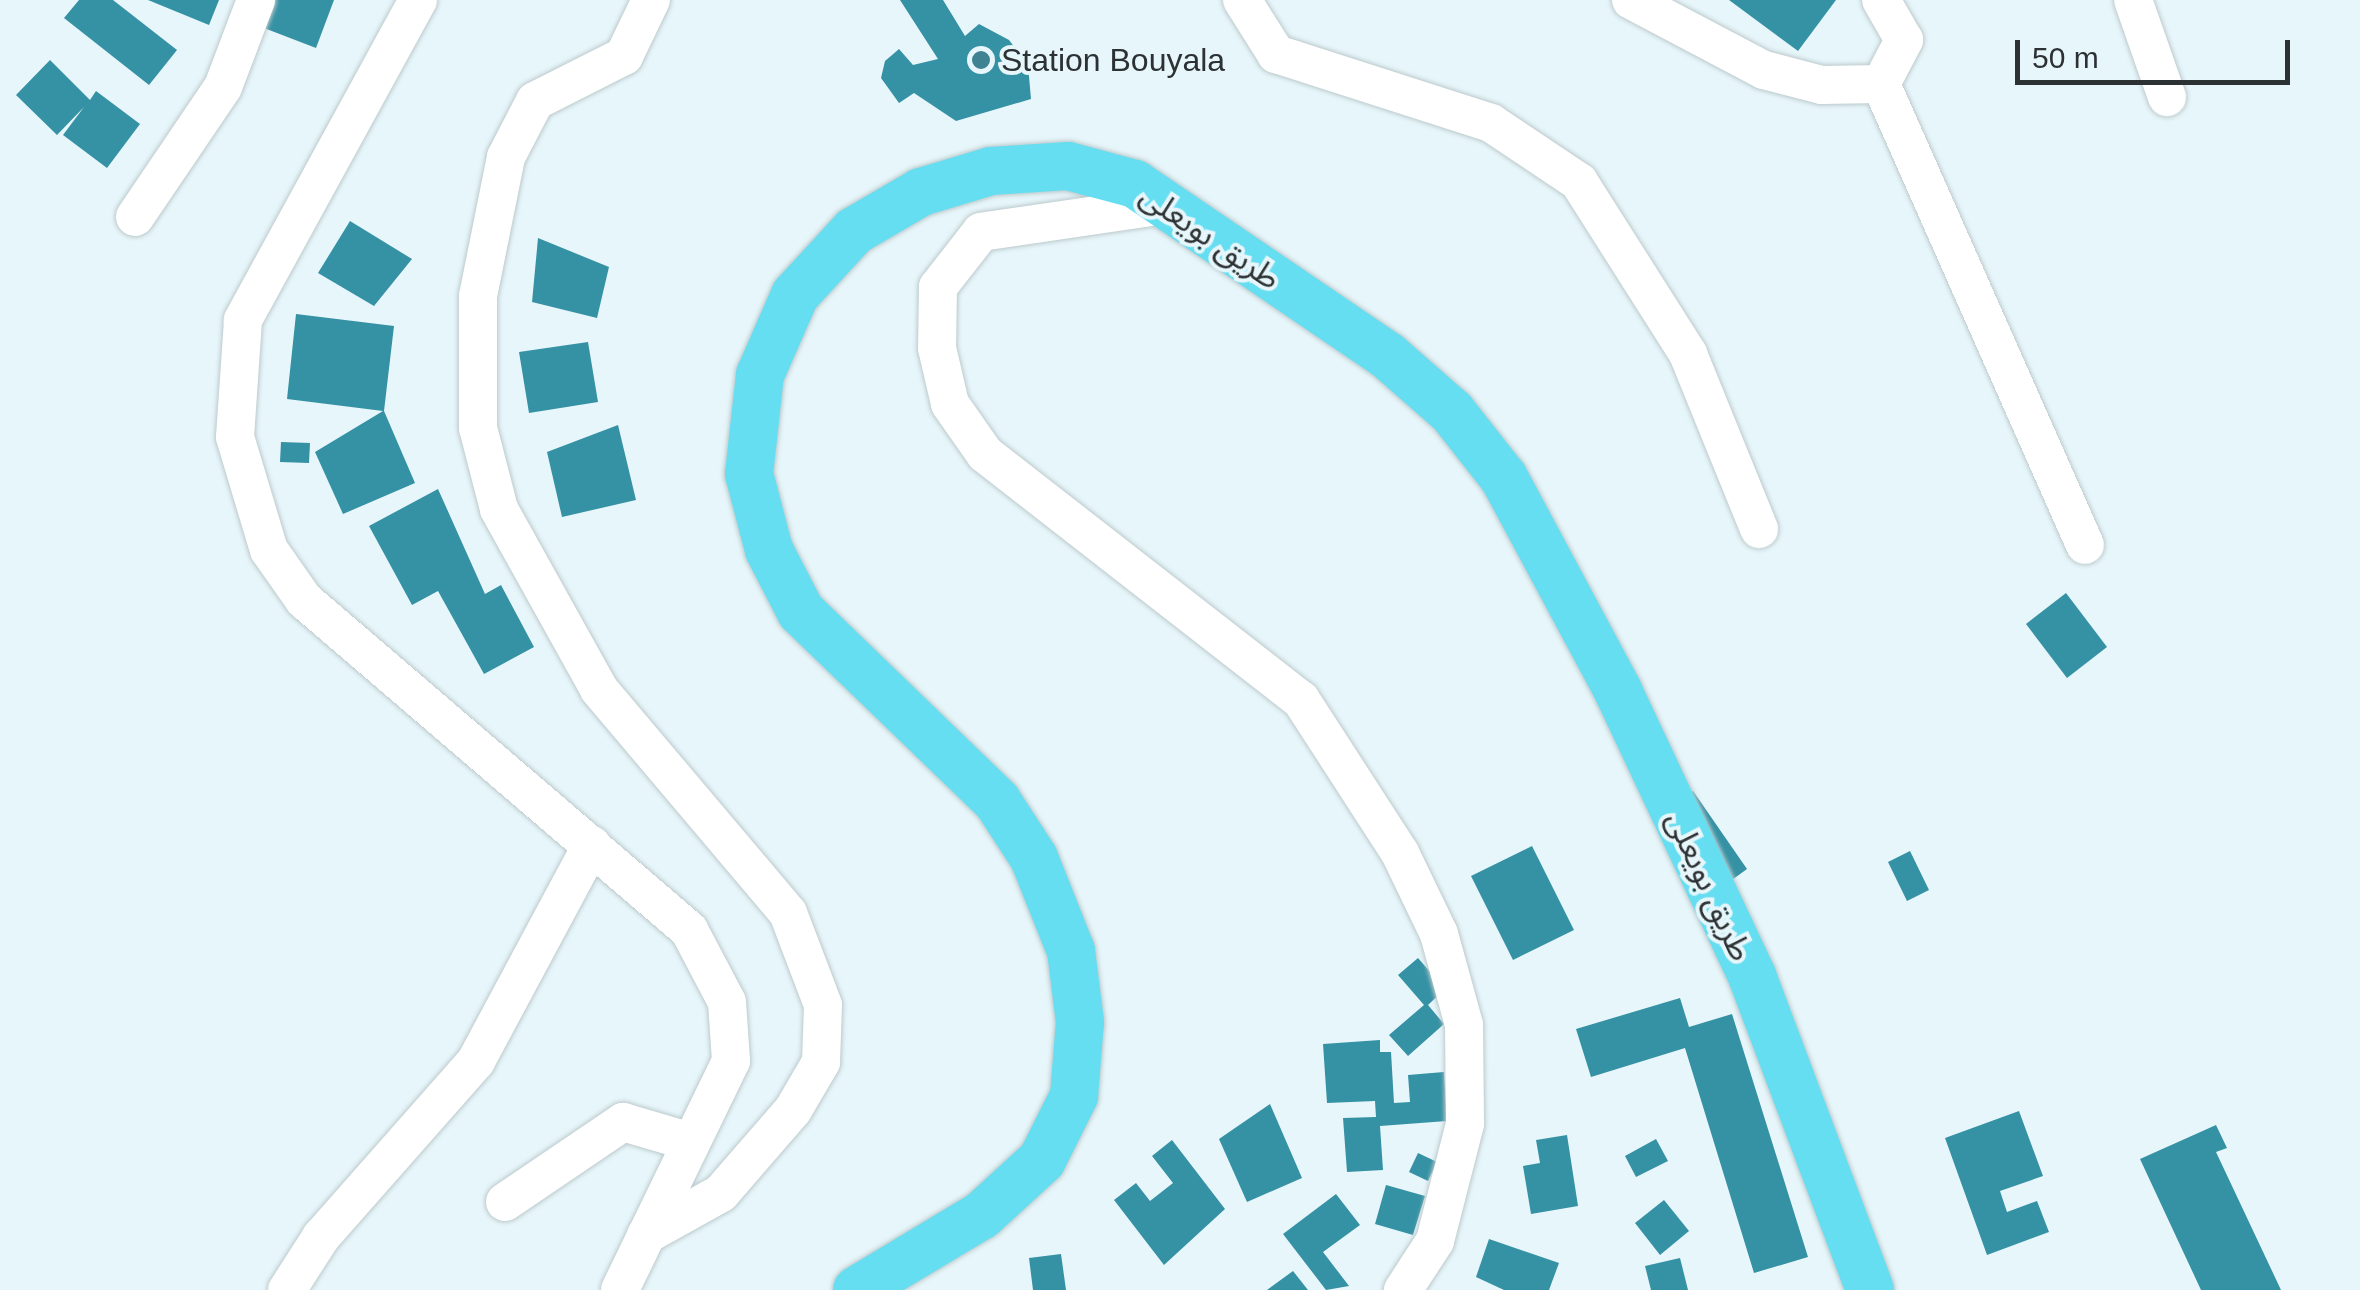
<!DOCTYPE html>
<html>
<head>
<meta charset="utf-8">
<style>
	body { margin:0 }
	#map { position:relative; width:2360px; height:1290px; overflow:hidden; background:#e7f6fa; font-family:Arial,"Noto Sans Arabic",sans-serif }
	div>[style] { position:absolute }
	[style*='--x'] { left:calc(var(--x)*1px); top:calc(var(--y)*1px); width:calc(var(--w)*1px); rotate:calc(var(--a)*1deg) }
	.building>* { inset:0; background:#3591a4 }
	.roads { filter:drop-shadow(0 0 2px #bccacd) drop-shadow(0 0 2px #bccacd) }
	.minor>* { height:38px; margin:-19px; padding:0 19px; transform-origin:19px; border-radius:19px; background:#fff }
	.major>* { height:48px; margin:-24px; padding:0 24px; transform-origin:24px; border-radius:24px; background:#66def1 }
	.dots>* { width:28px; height:28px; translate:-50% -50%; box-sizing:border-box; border:5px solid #e7f6fa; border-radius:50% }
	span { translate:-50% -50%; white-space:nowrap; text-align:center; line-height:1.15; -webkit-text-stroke:8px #e7f6fa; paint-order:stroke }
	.poi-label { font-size:32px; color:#2c3133 }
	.left { translate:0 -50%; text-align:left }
	.street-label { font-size:32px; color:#2c3133 }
	.scale { position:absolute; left:2015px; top:40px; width:275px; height:45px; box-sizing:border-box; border:5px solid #2c3133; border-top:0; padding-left:12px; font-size:30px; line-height:35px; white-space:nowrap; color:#2c3133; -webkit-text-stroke:8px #e7f6fa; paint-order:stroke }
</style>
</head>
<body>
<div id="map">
	<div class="building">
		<i style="clip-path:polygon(79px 0,113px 0,177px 50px,149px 85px,64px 18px)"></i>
		<i style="clip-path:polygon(148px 0,219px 0,209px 25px)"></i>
		<i style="clip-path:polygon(274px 0,334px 0,316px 48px,264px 28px)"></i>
		<i style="clip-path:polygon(900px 0,943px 0,965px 36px,979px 24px,1009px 40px,1028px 65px,1031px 99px,956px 121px,914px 93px,899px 103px,881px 78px,885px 61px,899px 49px,913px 65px,938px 59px)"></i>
		<i style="clip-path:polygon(1729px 0,1836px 0,1798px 51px)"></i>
		<i style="clip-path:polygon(50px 60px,90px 100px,96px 91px,140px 124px,107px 168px,63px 135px,84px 107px,57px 135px,16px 95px)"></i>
		<i style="clip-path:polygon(350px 221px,412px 259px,374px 306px,318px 273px)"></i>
		<i style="clip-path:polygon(538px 238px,609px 267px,597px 318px,532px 302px)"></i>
		<i style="clip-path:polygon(296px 314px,394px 326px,384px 411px,415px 483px,343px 514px,315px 452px,383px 411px,287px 399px)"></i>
		<i style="clip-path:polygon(588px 342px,598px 402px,529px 413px,519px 352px)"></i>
		<i style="clip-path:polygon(618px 425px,636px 500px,562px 517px,547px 452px)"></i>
		<i style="clip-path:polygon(281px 442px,310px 443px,309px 463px,280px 462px)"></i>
		<i style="clip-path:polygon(438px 489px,485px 594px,501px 585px,534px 647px,484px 674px,438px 591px,412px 605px,369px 526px)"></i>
		<i style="clip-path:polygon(2066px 593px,2107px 647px,2067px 678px,2026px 624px)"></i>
		<i style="clip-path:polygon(1693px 791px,1747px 869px,1707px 898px,1652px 819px)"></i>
		<i style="clip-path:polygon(1532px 846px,1574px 930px,1513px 960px,1471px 876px)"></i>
		<i style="clip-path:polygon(1910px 851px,1929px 890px,1907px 901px,1888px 862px)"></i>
		<i style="clip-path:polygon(1418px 958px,1445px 989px,1428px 1005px,1444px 1024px,1408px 1056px,1389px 1035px,1424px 1005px,1398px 975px)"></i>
		<i style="clip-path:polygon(1680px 998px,1689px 1027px,1732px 1014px,1808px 1257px,1754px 1273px,1685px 1048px,1591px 1077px,1576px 1029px)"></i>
		<i style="clip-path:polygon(1380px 1040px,1380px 1052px,1391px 1052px,1394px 1103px,1410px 1102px,1408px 1075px,1444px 1072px,1447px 1121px,1380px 1126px,1383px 1170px,1347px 1172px,1343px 1118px,1376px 1117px,1375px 1101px,1327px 1103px,1323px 1044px)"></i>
		<i style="clip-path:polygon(1270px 1104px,1302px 1178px,1247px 1202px,1219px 1139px)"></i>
		<i style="clip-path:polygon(2019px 1111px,2043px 1176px,2000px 1191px,2007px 1212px,2037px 1201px,2049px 1232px,1987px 1255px,1945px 1138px)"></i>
		<i style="clip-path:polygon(2216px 1125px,2227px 1148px,2216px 1152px,2281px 1290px,2201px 1290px,2140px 1159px)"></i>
		<i style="clip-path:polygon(1567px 1135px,1578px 1206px,1531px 1214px,1523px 1166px,1540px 1163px,1536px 1140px)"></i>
		<i style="clip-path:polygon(1656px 1139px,1668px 1161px,1636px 1177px,1625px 1156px)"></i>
		<i style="clip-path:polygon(1172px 1140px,1225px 1209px,1164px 1265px,1114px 1200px,1136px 1183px,1150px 1201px,1173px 1183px,1152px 1156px)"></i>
		<i style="clip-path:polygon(1418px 1153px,1437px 1162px,1428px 1181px,1409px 1172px)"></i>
		<i style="clip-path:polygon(1386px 1185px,1425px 1196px,1413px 1235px,1375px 1224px)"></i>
		<i style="clip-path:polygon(1336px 1194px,1360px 1225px,1323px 1252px,1349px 1286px,1326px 1290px,1283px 1234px)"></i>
		<i style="clip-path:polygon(1664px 1200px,1689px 1231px,1660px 1255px,1635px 1223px)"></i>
		<i style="clip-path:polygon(1489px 1239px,1559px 1263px,1549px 1290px,1504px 1290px,1476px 1277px)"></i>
		<i style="clip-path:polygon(1061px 1254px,1066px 1290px,1033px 1290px,1029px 1258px)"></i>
		<i style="clip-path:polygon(1680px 1258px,1688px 1290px,1651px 1290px,1645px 1266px)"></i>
		<i style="clip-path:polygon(1293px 1271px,1308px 1290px,1267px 1290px)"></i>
	</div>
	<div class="roads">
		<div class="minor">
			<i style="--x:418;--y:0;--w:365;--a:118.7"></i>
			<i style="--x:243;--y:320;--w:117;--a:93.9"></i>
			<i style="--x:235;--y:437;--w:118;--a:73.3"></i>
			<i style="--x:269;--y:550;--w:61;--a:55"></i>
			<i style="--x:304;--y:600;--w:507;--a:40.6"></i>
			<i style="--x:689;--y:930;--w:81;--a:62.2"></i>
			<i style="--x:727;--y:1002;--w:59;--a:86.1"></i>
			<i style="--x:731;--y:1061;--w:254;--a:115.9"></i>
			<i style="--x:1242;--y:0;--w:64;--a:57.8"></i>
			<i style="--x:1276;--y:54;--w:226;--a:17.8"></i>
			<i style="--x:1491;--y:123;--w:106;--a:33.8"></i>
			<i style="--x:1579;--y:182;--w:204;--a:57.6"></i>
			<i style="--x:1688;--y:354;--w:189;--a:67.9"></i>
			<i style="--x:1631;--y:0;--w:150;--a:27.8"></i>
			<i style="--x:1764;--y:70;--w:60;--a:14.5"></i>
			<i style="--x:1822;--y:85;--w:59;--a:-1"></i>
			<i style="--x:1881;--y:84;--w:50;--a:-62.4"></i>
			<i style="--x:1904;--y:40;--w:46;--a:-119.9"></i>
			<i style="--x:2133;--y:0;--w:103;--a:70.7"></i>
			<i style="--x:1881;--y:84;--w:504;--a:66.13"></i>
			<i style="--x:1165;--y:205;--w:186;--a:171.7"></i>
			<i style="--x:981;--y:232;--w:70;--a:128"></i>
			<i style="--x:938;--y:287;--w:61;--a:90.9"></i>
			<i style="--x:937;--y:348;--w:57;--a:76.9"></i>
			<i style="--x:950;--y:404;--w:61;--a:55"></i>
			<i style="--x:985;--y:454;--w:400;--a:37.9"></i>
			<i style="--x:1301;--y:700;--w:182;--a:57.1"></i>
			<i style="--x:1400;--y:853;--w:90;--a:64.3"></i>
			<i style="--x:1439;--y:934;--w:94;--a:74.6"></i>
			<i style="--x:1464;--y:1025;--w:99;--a:89.4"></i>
			<i style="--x:1465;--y:1124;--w:121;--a:104.4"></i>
			<i style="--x:1435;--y:1241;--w:59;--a:123.1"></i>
			<i style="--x:135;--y:217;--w:157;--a:-55.9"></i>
			<i style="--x:223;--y:87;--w:93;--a:-69.2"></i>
			<i style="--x:505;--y:1202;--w:143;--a:-34.1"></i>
			<i style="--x:623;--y:1122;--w:71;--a:16.4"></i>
			<i style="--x:646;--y:1235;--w:86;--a:-29.2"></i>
			<i style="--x:721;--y:1193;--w:110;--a:-49.1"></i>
			<i style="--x:793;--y:1110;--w:56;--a:-59.7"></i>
			<i style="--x:821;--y:1062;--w:57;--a:-88"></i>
			<i style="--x:823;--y:1005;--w:98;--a:-110.8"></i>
			<i style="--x:788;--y:913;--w:293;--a:-130.2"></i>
			<i style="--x:599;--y:689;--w:206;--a:-119.1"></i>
			<i style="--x:499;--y:509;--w:84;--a:-104.5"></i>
			<i style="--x:478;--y:428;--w:132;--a:-90"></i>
			<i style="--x:478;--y:296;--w:142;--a:-78.6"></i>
			<i style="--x:506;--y:157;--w:63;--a:-62.6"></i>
			<i style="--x:535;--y:101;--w:100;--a:-26.8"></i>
			<i style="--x:624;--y:56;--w:62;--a:-64.3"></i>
			<i style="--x:287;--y:1290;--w:63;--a:-57.3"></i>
			<i style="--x:321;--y:1237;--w:235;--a:-48.6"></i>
			<i style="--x:476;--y:1061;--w:245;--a:-61.8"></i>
		</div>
		<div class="major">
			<i style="--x:857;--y:1290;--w:146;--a:-31"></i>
			<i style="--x:982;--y:1215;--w:81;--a:-42.5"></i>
			<i style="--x:1042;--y:1160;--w:72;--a:-63.4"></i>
			<i style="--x:1074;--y:1096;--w:74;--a:-85.4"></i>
			<i style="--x:1080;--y:1022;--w:72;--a:-97.2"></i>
			<i style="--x:1071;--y:951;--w:100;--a:-111.7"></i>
			<i style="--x:1034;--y:858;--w:68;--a:-123"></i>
			<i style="--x:997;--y:801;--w:272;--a:-136"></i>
			<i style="--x:801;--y:612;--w:70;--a:-117.3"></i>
			<i style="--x:769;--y:550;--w:79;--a:-104.7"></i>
			<i style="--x:749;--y:474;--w:100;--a:-83.7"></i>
			<i style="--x:760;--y:375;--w:87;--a:-66.4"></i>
			<i style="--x:795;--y:295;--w:87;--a:-47.3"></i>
			<i style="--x:854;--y:231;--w:78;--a:-30.2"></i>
			<i style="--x:921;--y:192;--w:73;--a:-16.7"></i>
			<i style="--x:991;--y:171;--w:77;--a:-3.7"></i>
			<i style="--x:1068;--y:166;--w:69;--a:15"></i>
			<i style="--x:1135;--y:184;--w:306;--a:34.2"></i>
			<i style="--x:1388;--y:356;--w:85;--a:41.2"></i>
			<i style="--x:1452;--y:412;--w:84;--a:51.8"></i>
			<i style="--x:1504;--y:478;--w:242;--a:61.8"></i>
			<i style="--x:1618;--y:691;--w:315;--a:64.8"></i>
			<i style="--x:1752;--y:976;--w:335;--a:69.4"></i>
		</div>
	</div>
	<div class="dots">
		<i style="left:981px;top:60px;background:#3f8291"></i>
	</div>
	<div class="poi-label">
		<span class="left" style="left:1001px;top:60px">Station Bouyala</span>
	</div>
	<div class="street-label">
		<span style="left:1210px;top:237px;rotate:34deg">طريق بويعلى</span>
		<span style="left:1709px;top:886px;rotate:65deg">طريق بويعلى</span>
	</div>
	<div class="scale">50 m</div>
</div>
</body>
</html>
